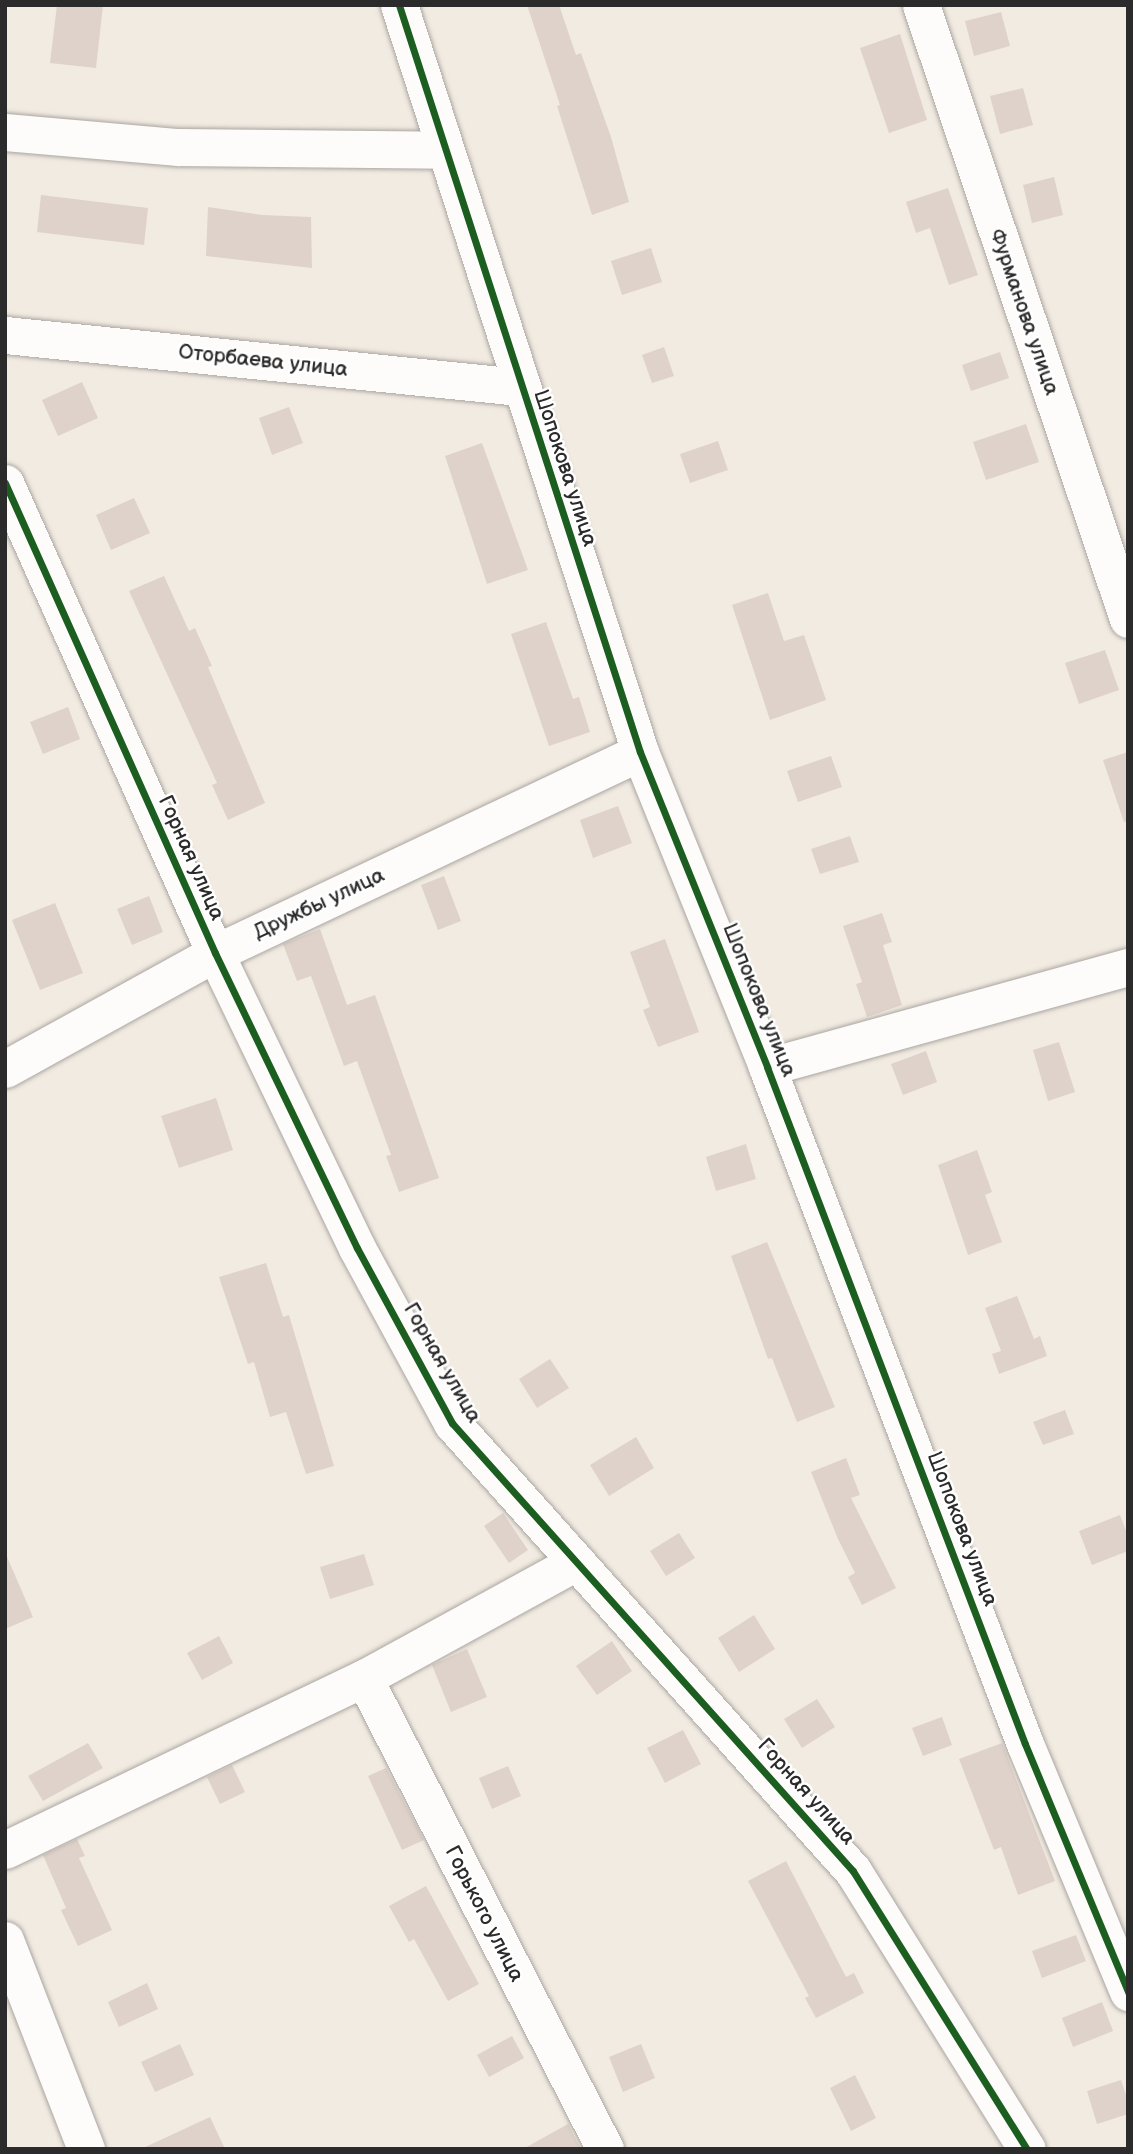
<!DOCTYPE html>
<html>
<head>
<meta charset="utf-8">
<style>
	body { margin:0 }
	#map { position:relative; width:1133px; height:2154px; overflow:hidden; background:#f2ebe2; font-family:"Balsamiq Sans",sans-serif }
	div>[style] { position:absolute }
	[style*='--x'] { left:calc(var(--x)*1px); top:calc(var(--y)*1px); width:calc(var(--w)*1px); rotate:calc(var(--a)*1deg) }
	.building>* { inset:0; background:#dfd2ca }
	.roads { filter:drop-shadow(0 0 2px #aaa6a1) drop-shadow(0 0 2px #aaa6a1) }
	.minor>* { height:37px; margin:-18.5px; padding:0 18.5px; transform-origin:18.5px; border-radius:18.5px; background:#fdfcfb }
	.cycleway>* { height:7px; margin:-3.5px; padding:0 3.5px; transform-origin:3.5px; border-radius:3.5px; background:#1b5e20 }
	span { translate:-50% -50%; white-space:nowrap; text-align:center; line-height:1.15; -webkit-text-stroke:5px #fff; paint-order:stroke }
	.street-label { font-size:21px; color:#2b2b2b }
	.frame { position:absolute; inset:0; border:7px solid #2b2b2b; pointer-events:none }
</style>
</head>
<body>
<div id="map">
	<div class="building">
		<i style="clip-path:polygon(57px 5px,103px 5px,96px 68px,50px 63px)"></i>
		<i style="clip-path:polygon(527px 5px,559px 5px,576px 55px,581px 53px,611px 137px,629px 202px,592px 215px,557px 106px,560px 105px)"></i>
		<i style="clip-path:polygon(1001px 12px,1010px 46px,974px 56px,965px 21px)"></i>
		<i style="clip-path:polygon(900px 34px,927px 120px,889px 133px,860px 48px)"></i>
		<i style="clip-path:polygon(1023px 88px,1033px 125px,1000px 134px,990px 96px)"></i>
		<i style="clip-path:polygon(1054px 177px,1063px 215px,1032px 223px,1023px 185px)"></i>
		<i style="clip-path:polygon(948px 188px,978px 275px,949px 285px,930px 228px,916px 233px,906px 202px)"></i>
		<i style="clip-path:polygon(41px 195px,148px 208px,144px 245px,37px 232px)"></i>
		<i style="clip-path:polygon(208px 207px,262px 215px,311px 217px,312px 268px,206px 256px)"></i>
		<i style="clip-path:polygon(651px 248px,662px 282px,622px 295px,611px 261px)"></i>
		<i style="clip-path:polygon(664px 347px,674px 376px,652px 383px,642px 355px)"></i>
		<i style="clip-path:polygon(1000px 352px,1009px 378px,971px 391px,962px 365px)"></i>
		<i style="clip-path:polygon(82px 382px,98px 418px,58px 436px,42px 400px)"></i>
		<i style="clip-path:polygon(289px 407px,303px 443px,272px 455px,259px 418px)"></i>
		<i style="clip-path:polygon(1026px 424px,1039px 462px,986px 480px,973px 442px)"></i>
		<i style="clip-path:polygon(718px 441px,728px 470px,690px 483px,680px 454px)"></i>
		<i style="clip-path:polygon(482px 443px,528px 570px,487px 584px,445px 456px)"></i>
		<i style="clip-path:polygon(134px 498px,150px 533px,111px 550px,96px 515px)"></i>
		<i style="clip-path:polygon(164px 576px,189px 631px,195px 628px,212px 666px,208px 667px,265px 803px,228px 820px,212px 785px,217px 783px,129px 591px)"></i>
		<i style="clip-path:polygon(768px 593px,784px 641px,804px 635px,826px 700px,770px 720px,732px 605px)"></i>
		<i style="clip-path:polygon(546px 622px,573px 699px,579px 697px,590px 732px,549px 746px,511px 634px)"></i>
		<i style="clip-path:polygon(1105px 650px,1119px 690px,1079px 704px,1065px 663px)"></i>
		<i style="clip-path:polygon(68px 707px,80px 739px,43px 754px,30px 722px)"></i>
		<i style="clip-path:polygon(1128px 752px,1128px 821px,1124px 822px,1103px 760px)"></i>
		<i style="clip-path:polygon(831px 756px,842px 787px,798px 802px,787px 771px)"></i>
		<i style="clip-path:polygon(618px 806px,632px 843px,593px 858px,580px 820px)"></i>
		<i style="clip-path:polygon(850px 836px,859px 862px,820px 874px,811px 849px)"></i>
		<i style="clip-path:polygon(444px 876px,461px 921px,438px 930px,421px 885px)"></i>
		<i style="clip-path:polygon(149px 896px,163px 932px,132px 945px,117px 909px)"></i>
		<i style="clip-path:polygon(55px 903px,83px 973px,40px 990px,12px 920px)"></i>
		<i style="clip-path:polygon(882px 913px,892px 942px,883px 945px,902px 1005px,867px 1017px,856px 984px,862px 982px,843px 926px)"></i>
		<i style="clip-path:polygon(320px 929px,347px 1005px,375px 995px,439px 1178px,399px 1192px,386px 1156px,391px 1155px,357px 1061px,344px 1066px,311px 976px,297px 981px,283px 944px)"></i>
		<i style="clip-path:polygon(665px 939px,699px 1032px,658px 1047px,643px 1010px,650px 1007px,630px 952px)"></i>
		<i style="clip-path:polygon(1059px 1042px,1075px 1092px,1048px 1101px,1033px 1050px)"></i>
		<i style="clip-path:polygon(926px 1051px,937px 1082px,903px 1095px,891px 1064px)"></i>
		<i style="clip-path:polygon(216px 1098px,233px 1150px,179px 1168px,161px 1116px)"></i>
		<i style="clip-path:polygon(746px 1144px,756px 1179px,716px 1191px,706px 1157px)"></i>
		<i style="clip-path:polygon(977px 1150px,992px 1192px,985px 1195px,1002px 1242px,968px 1255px,938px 1165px)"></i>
		<i style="clip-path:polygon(767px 1242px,835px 1407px,797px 1422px,772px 1358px,768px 1359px,731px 1256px)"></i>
		<i style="clip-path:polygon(266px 1263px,283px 1317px,289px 1315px,334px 1466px,306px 1474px,286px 1412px,270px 1417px,254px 1362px,248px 1364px,219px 1277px)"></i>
		<i style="clip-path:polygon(1017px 1296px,1034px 1339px,1040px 1336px,1047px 1356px,999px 1374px,992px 1354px,1001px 1351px,985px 1308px)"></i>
		<i style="clip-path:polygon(550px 1359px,569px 1388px,537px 1408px,519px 1379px)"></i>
		<i style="clip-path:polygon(1065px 1410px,1074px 1434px,1043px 1445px,1033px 1422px)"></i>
		<i style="clip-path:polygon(636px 1437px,654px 1468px,609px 1496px,590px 1465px)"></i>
		<i style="clip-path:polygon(846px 1458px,860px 1495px,851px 1498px,896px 1588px,862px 1605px,848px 1577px,855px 1573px,838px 1539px,811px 1472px)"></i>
		<i style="clip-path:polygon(503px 1513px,528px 1550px,509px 1563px,484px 1526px)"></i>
		<i style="clip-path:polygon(1120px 1515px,1128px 1536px,1128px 1551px,1092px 1565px,1079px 1531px)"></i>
		<i style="clip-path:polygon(679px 1533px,695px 1558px,666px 1576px,650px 1551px)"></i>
		<i style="clip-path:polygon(5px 1552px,33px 1617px,5px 1629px)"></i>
		<i style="clip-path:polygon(364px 1554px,374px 1585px,330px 1599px,320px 1567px)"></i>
		<i style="clip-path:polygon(754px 1615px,775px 1649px,739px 1672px,718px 1638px)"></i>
		<i style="clip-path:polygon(219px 1636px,233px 1663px,202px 1680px,187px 1653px)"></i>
		<i style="clip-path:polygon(612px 1641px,632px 1671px,597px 1695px,576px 1666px)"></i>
		<i style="clip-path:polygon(467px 1649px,487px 1697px,451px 1712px,432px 1665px)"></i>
		<i style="clip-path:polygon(817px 1699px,835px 1727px,802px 1748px,784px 1719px)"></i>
		<i style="clip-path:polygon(942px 1717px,952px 1745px,923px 1756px,912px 1728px)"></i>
		<i style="clip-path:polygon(683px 1730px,701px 1764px,665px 1783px,647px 1748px)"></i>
		<i style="clip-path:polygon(88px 1743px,103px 1768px,43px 1801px,28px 1776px)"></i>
		<i style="clip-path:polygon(1002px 1743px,1055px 1881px,1018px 1895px,1001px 1847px,994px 1850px,959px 1759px)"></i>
		<i style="clip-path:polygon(232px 1765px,245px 1792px,220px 1804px,207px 1777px)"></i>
		<i style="clip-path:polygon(508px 1766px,521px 1796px,492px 1809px,479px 1778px)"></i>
		<i style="clip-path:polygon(386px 1768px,424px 1840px,402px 1850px,368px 1776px)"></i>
		<i style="clip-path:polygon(77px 1839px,85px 1856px,79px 1858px,112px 1930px,78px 1946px,61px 1910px,66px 1908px,43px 1855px)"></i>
		<i style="clip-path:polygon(786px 1861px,846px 1977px,854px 1973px,864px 1993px,816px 2018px,805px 1998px,809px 1996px,748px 1881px)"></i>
		<i style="clip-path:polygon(426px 1886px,479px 1984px,448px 2001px,414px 1939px,409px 1942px,389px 1906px)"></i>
		<i style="clip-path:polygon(1076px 1935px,1086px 1961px,1042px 1978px,1032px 1951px)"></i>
		<i style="clip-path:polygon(147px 1983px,158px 2009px,119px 2027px,108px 2002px)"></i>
		<i style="clip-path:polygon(1102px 2002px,1113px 2031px,1073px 2047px,1062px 2018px)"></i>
		<i style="clip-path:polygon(512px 2036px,524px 2058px,489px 2077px,477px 2055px)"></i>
		<i style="clip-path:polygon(180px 2044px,194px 2075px,155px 2092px,141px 2062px)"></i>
		<i style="clip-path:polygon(641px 2044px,655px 2078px,623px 2092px,609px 2057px)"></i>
		<i style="clip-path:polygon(855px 2075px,876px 2118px,851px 2131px,830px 2088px)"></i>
		<i style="clip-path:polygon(1121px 2080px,1128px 2101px,1128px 2114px,1097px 2124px,1087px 2091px)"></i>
		<i style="clip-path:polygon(210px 2117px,225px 2149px,141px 2149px)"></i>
		<i style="clip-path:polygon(568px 2124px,581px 2149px,523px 2149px)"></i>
	</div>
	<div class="roads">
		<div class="minor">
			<i style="--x:399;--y:5;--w:785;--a:72.12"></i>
			<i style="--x:640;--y:752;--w:340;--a:68"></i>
			<i style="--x:767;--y:1067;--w:724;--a:69.14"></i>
			<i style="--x:1025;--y:1744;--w:269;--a:67.4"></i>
			<i style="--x:921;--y:5;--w:648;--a:71.37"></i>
			<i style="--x:5;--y:132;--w:174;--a:5"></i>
			<i style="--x:178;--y:147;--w:267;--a:0.6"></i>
			<i style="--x:5;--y:335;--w:518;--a:5.77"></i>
			<i style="--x:5;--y:483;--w:515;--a:65.92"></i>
			<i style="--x:215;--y:953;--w:327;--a:64.3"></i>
			<i style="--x:357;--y:1248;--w:199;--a:61.5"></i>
			<i style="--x:452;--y:1423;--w:601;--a:48.17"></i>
			<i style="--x:853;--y:1871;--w:328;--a:58"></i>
			<i style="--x:767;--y:1067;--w:375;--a:-15.5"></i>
			<i style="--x:5;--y:1069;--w:240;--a:-28.9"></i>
			<i style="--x:215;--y:953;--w:470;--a:-25.3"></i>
			<i style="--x:364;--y:1678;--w:529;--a:62.9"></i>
			<i style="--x:5;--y:1850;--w:398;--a:-25.6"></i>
			<i style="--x:364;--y:1678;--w:242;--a:-28.7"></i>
			<i style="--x:5;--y:1940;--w:224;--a:68.8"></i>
		</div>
	</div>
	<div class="cycleway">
		<i style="--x:399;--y:5;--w:785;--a:72.12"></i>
		<i style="--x:640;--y:752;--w:340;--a:68"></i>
		<i style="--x:767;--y:1067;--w:724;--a:69.14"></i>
		<i style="--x:1025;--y:1744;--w:269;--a:67.4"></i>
		<i style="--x:5;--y:483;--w:515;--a:65.92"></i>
		<i style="--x:215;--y:953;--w:327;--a:64.3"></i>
		<i style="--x:357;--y:1248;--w:199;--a:61.5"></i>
		<i style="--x:452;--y:1423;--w:601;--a:48.17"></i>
		<i style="--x:853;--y:1871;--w:328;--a:58"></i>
	</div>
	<div class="street-label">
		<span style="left:1024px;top:312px;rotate:71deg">Фурманова улица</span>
		<span style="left:263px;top:361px;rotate:6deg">Оторбаева улица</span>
		<span style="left:565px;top:468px;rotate:72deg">Шопокова улица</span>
		<span style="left:191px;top:858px;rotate:66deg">Горная улица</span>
		<span style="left:319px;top:904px;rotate:-25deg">Дружбы улица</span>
		<span style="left:759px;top:1000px;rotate:68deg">Шопокова улица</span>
		<span style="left:442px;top:1363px;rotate:60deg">Горная улица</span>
		<span style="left:962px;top:1529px;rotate:69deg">Шопокова улица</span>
		<span style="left:806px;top:1792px;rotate:48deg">Горная улица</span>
		<span style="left:484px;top:1914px;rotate:63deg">Горького улица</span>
	</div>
	<div class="frame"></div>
</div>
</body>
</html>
